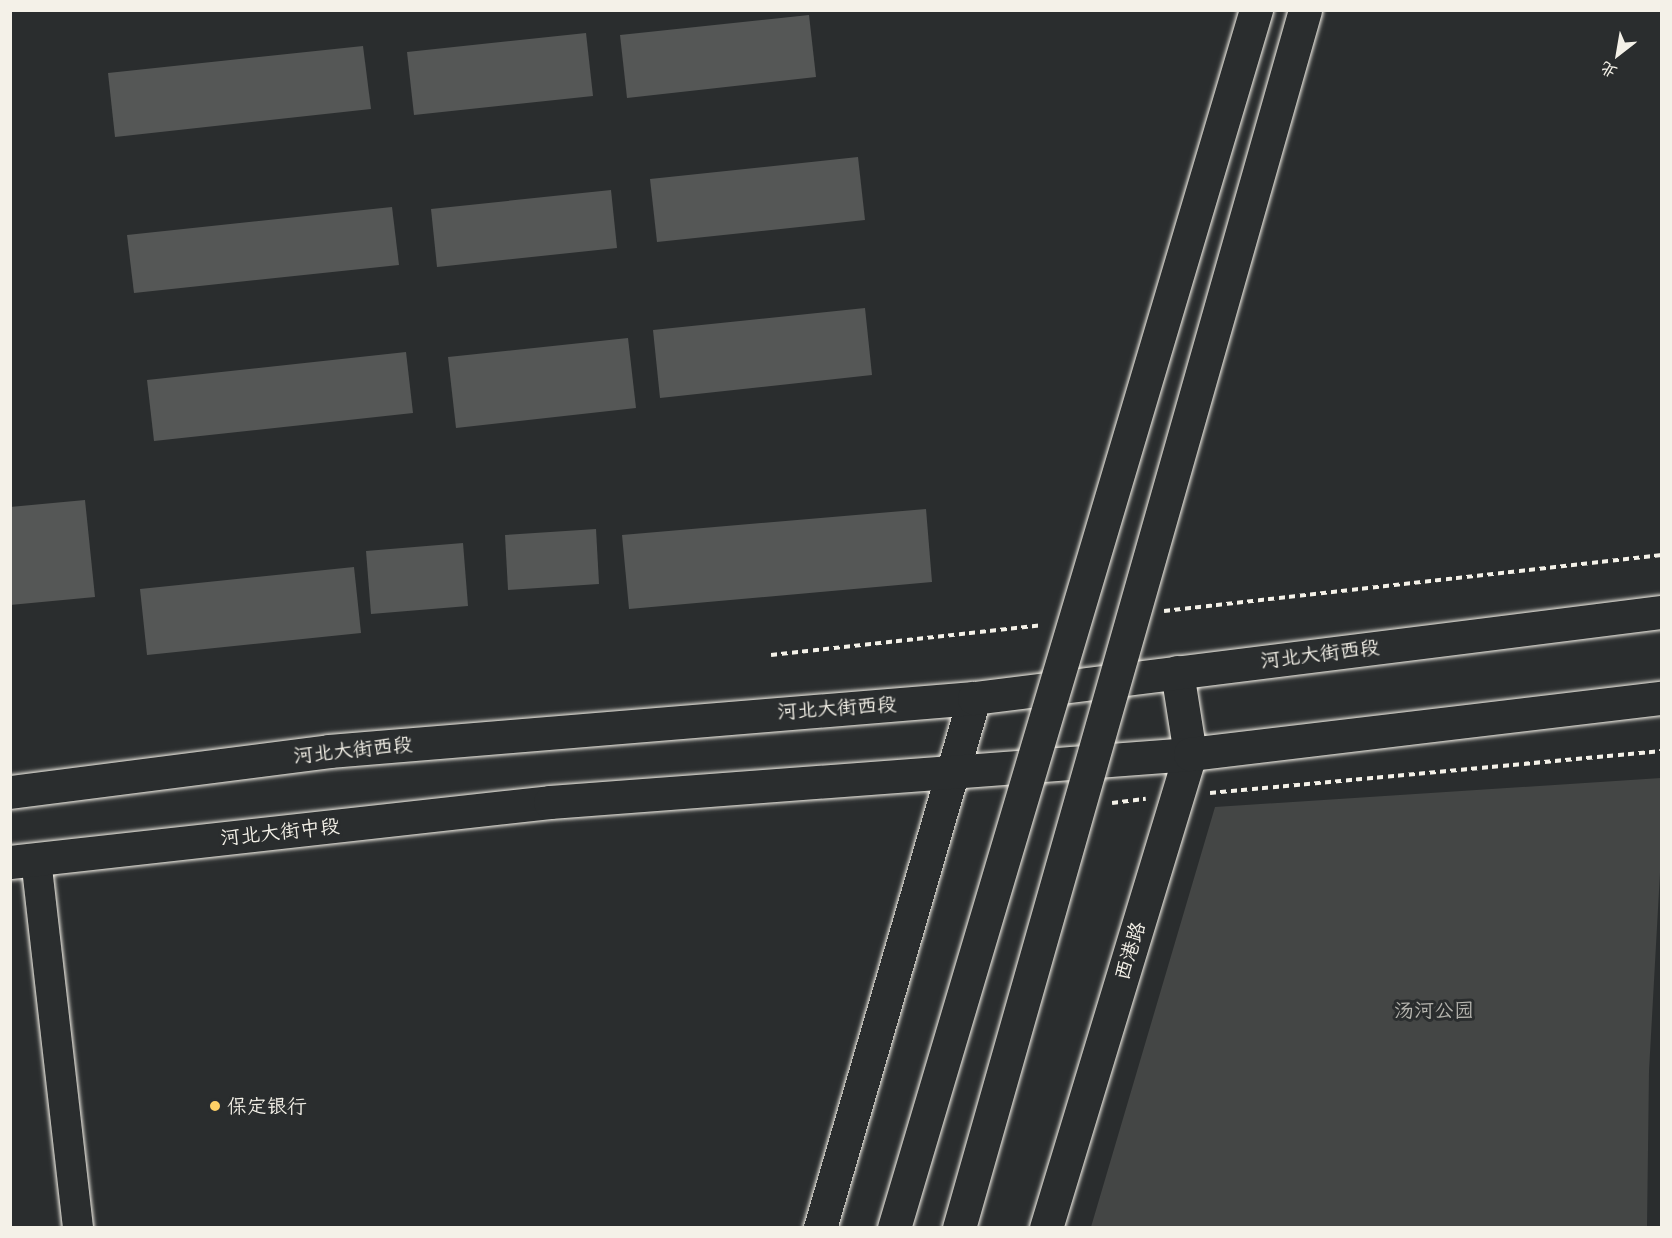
<!DOCTYPE html>
<html>
<head>
<meta charset="utf-8">
<style>
	body { margin:0 }
	#map { position:relative; width:1672px; height:1238px; overflow:hidden; background:#2a2d2e; font-family:Sriracha,"LXGW WenKai TC",sans-serif }
	div>[style] { position:absolute }
	[style*='--x'] { left:calc(var(--x)*1px); top:calc(var(--y)*1px); width:calc(var(--w)*1px); rotate:calc(var(--a)*1deg) }
	.green>* { inset:0; background:#444645 }
	.building>* { inset:0; background:#555756 }
	.path>* { height:4px; margin-top:-2px; transform-origin:0; background:repeating-linear-gradient(90deg,#f4f1e8 0 6px,transparent 0 10.5px) }
	.roads { filter:drop-shadow(0 0 2px #f4f1e8) drop-shadow(0 0 2px #f4f1e8) }
	.minor>* { height:30px; margin:-15px; padding:0 15px; transform-origin:15px; border-radius:15px; background:#2a2d2e }
	.major>* { height:33px; margin:-16.5px; padding:0 16.5px; transform-origin:16.5px; border-radius:16.5px; background:#2a2d2e }
	.highway>* { height:33px; margin:-16.5px; padding:0 16.5px; transform-origin:16.5px; border-radius:16.5px; background:#2a2d2e }
	.bridges { filter:drop-shadow(0 0 2px #f4f1e8) drop-shadow(0 0 2px #f4f1e8) }
	.major-bridge>* { height:33px; margin:-16.5px; padding:0 16.5px; transform-origin:16.5px; border-radius:16.5px; background:#2a2d2e }
	.dots>* { width:16px; height:16px; translate:-50% -50%; box-sizing:border-box; border:3px solid #2a2d2e; border-radius:50% }
	span { translate:-50% -50%; white-space:nowrap; text-align:center; line-height:1.15; -webkit-text-stroke:6px #2a2d2e; paint-order:stroke }
	.street-label { font-size:20px; color:#f4f1e8 }
	.park-label { font-size:20px; color:#b6b5af }
	.poi-label { font-size:20px; color:#f4f1e8 }
	.left { translate:0 -50%; text-align:left }
	.frame { position:absolute; inset:0; border:12px solid #f4f1e8; pointer-events:none }
	.north { position:absolute; left:1588px; top:24px; width:60px; height:60px; -webkit-text-stroke:4px #2a2d2e; paint-order:stroke; rotate:211deg; font-size:16px; font-weight:700; line-height:24px; text-align:center; color:#f4f1e8 }
	.north::after { content:''; display:block; margin:auto; width:21px; height:27px; background:#f4f1e8; clip-path:polygon(50% 0,100% 100%,50% 72%,0 100%) }
</style>
</head>
<body>
<div id="map">
	<div class="green">
		<i style="clip-path:polygon(1661px 778px,1661px 855px,1649px 1071px,1647px 1227px,1091px 1227px,1215px 807px)"></i>
	</div>
	<div class="building">
		<i style="clip-path:polygon(809px 15px,816px 77px,627px 98px,620px 35px)"></i>
		<i style="clip-path:polygon(586px 33px,593px 96px,414px 115px,407px 52px)"></i>
		<i style="clip-path:polygon(363px 46px,371px 109px,115px 137px,108px 73px)"></i>
		<i style="clip-path:polygon(858px 157px,865px 220px,657px 242px,650px 179px)"></i>
		<i style="clip-path:polygon(611px 190px,617px 248px,437px 267px,431px 209px)"></i>
		<i style="clip-path:polygon(392px 207px,399px 265px,134px 293px,127px 235px)"></i>
		<i style="clip-path:polygon(865px 308px,872px 375px,660px 398px,653px 330px)"></i>
		<i style="clip-path:polygon(628px 338px,636px 408px,456px 428px,448px 357px)"></i>
		<i style="clip-path:polygon(406px 352px,413px 413px,154px 441px,147px 380px)"></i>
		<i style="clip-path:polygon(85px 500px,95px 597px,10px 605px,10px 507px)"></i>
		<i style="clip-path:polygon(926px 509px,932px 582px,629px 609px,622px 535px)"></i>
		<i style="clip-path:polygon(596px 529px,599px 584px,508px 590px,505px 535px)"></i>
		<i style="clip-path:polygon(463px 543px,468px 606px,371px 614px,366px 551px)"></i>
		<i style="clip-path:polygon(354px 567px,361px 633px,147px 655px,140px 589px)"></i>
	</div>
	<div class="path">
		<i style="--x:1164;--y:611;--w:501;--a:-6.42"></i>
		<i style="--x:771;--y:655;--w:272;--a:-6.3"></i>
		<i style="--x:1210;--y:793;--w:454;--a:-5.3"></i>
		<i style="--x:1112;--y:803;--w:34;--a:-7"></i>
	</div>
	<div class="roads">
		<div class="minor">
			<i style="--x:36;--y:859;--w:371;--a:83.5"></i>
		</div>
		<div class="major">
			<i style="--x:820;--y:1228;--w:552;--a:-73.8"></i>
			<i style="--x:1046;--y:1228;--w:495;--a:-73.1"></i>
			<i style="--x:1190;--y:754;--w:83;--a:-99"></i>
		</div>
		<div class="highway">
			<i style="--x:10;--y:792;--w:322;--a:-7.3"></i>
			<i style="--x:329;--y:751;--w:647;--a:-4.7"></i>
			<i style="--x:974;--y:698;--w:693;--a:-7.13"></i>
			<i style="--x:10;--y:862;--w:543;--a:-6.34"></i>
			<i style="--x:550;--y:802;--w:642;--a:-4.29"></i>
			<i style="--x:1190;--y:754;--w:475;--a:-6.8"></i>
		</div>
	</div>
	<div class="bridges">
		<div class="major-bridge">
			<i style="--x:894;--y:1228;--w:1271;--a:-73.45"></i>
			<i style="--x:959;--y:1228;--w:1266;--a:-74.14"></i>
		</div>
	</div>
	<div class="dots">
		<i style="left:215px;top:1106px;background:#ffd166"></i>
	</div>
	<div class="street-label">
		<span style="left:1320px;top:654px;rotate:-7deg">河北大街西段</span>
		<span style="left:837px;top:708px;rotate:-4deg">河北大街西段</span>
		<span style="left:353px;top:750px;rotate:-6deg">河北大街西段</span>
		<span style="left:280px;top:832px;rotate:-6deg">河北大街中段</span>
		<span style="left:1130px;top:951px;rotate:-73deg">西港路</span>
	</div>
	<div class="park-label">
		<span style="left:1434px;top:1010px">汤河公园</span>
	</div>
	<div class="poi-label">
		<span class="left" style="left:227px;top:1106px">保定银行</span>
	</div>
	<div class="frame"></div>
	<div class="north">北</div>
</div>
</body>
</html>
